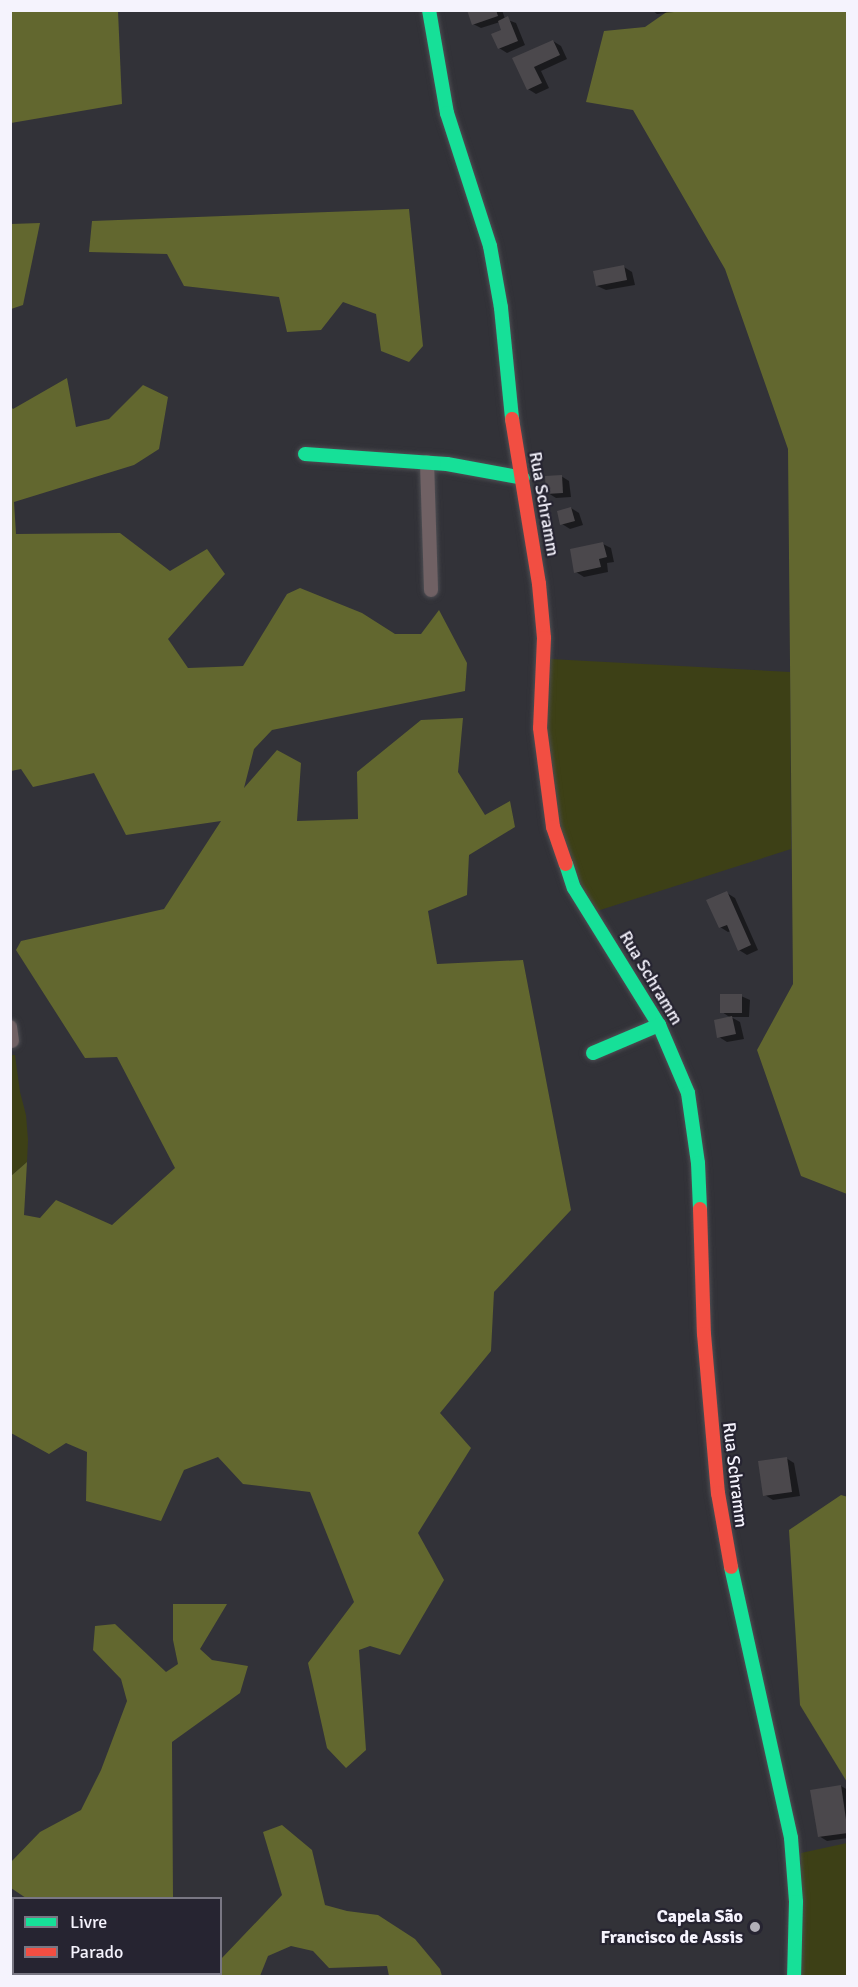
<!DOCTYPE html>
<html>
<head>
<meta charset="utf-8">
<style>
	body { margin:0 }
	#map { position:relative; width:858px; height:1987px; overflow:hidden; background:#323238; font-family:Signika,sans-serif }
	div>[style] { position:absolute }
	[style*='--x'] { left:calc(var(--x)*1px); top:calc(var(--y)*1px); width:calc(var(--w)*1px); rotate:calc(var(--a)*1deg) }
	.green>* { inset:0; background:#3d4016 }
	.forest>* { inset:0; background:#62672f }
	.shadow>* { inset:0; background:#0007 }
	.building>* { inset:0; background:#4b484c }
	.roads { filter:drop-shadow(0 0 2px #4e4e53) drop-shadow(0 0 2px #4e4e53) }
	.street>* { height:14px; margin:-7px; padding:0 7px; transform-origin:7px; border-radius:7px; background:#706164 }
	.fast>* { height:14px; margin:-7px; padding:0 7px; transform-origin:7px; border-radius:7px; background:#16e098 }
	.jam>* { height:14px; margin:-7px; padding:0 7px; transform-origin:7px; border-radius:7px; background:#f24e42 }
	.dots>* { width:16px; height:16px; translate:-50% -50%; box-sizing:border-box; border:3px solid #262431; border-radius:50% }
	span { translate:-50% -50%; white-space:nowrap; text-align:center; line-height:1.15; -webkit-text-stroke:4.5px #262431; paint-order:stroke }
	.street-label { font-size:18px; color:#f5f3fd }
	.poi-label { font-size:18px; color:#f5f3fd; font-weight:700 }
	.right { translate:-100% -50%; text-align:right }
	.frame { position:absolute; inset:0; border:12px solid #f5f3fd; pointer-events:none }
	.legend { position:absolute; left:12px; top:1897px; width:210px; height:78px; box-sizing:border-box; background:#262431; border:2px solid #797783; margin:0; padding:8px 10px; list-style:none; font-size:18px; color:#f5f3fd }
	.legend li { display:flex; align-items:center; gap:12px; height:30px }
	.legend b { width:30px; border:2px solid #797783 }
</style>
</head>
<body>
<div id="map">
	<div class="green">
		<i style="clip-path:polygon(550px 659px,790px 672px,791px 849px,597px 911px,581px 885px,560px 826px,547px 728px)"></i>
		<i style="clip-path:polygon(10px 1055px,15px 1055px,20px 1092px,26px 1115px,28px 1140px,27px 1162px,11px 1176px)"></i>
		<i style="clip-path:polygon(847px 1843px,847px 1976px,800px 1976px,801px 1853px)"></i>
	</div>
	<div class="forest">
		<i style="clip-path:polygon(11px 10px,118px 11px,122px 104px,11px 123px)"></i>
		<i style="clip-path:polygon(668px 11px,847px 11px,847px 1194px,801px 1176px,757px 1050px,793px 984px,788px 449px,725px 269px,633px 110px,586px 102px,604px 31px,645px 27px)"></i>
		<i style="clip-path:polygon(409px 209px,423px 346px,409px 362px,381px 351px,376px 314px,343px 302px,321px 330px,287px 332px,279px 297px,184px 286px,167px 254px,89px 252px,92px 221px)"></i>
		<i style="clip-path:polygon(40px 223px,23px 305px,11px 309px,11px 224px)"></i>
		<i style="clip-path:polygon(67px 378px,76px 427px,109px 419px,143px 385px,168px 397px,159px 449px,134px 465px,14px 502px,16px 534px,120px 533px,170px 571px,207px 549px,225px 574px,168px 639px,188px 668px,243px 666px,287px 594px,300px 588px,362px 613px,395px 634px,421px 634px,439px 610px,467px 663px,465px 691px,272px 730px,254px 749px,244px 788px,277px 750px,301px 763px,297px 821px,358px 819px,357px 772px,421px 720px,463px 718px,458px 772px,485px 815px,510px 801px,515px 827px,469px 855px,467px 895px,428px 911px,437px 964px,523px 960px,571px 1210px,494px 1292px,491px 1351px,440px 1413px,471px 1448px,418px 1533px,444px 1580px,400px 1655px,370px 1646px,359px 1650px,366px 1750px,346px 1768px,327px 1748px,308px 1663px,354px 1602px,310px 1492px,243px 1484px,218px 1457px,184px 1470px,161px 1521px,86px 1501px,87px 1452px,66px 1443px,49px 1454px,11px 1433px,11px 1176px,27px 1162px,24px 1215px,40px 1218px,56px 1200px,112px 1225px,175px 1168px,117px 1057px,85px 1058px,16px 950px,21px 941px,164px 909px,221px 821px,126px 835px,94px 773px,33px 787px,21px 769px,11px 771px,11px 407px,13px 409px)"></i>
		<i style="clip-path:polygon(841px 1495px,848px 1497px,847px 1782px,800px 1705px,789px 1530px)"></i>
		<i style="clip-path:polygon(173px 1604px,227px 1604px,200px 1649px,212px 1660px,248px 1666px,240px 1693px,172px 1742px,173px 1898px,26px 1898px,11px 1888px,11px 1862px,40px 1832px,81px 1810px,101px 1770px,127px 1701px,121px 1679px,93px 1650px,95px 1626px,115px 1624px,166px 1672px,178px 1664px,173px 1640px)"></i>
		<i style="clip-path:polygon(282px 1825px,312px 1850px,325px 1905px,347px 1911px,378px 1915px,415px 1939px,440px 1969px,442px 1976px,389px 1976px,387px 1966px,329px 1968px,313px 1951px,291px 1946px,268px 1956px,260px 1976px,204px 1976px,207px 1974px,220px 1974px,221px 1959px,282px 1895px,263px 1832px)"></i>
		<i style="clip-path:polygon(90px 1974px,172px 1974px,171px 1976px,92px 1976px)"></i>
	</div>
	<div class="shadow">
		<i style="clip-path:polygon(468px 10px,502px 10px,505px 19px,516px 23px,525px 45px,507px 53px,499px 48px,503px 31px,500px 22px,481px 28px,473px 24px)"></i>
		<i style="clip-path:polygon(652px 10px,673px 10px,674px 12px,657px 14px)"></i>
		<i style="clip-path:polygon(553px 41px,561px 46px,567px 59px,541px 71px,549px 88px,536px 94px,528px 89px,514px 59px)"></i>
		<i style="clip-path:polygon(624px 267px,632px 272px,635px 285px,606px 290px,597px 286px)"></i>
		<i style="clip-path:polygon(561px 476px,569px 481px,571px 497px,556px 498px,548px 493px)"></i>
		<i style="clip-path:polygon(571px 508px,579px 513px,583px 525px,570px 529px,562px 524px)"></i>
		<i style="clip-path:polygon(603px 544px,611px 548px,614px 562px,607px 563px,608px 572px,584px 577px,576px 572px)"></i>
		<i style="clip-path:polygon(727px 893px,735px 898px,758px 950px,747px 955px,739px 950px,731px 931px,728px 932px,720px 927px)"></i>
		<i style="clip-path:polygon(741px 996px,750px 1000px,749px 1017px,731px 1017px,740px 1022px,744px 1039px,727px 1042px,719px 1037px,731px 1018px,722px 1012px)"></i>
		<i style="clip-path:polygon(786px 1458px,794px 1463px,800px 1496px,773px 1500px,765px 1495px)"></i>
		<i style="clip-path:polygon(841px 1786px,848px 1790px,848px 1838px,827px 1841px,819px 1836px)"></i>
	</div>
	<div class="building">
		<i style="clip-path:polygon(467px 10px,496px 10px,498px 16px,472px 25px)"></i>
		<i style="clip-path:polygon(508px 16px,518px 41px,498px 49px,491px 34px,501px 30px,498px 21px)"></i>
		<i style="clip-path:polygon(553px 40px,560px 55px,534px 67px,542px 83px,527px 90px,512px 58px)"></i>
		<i style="clip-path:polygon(624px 265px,627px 280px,596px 286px,593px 271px)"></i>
		<i style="clip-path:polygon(562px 475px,563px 493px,546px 494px,545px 476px)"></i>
		<i style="clip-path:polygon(571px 507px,575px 521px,560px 525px,557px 511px)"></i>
		<i style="clip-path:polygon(603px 542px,607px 557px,599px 559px,601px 567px,574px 573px,570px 549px)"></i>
		<i style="clip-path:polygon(727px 891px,751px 945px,738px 951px,727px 925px,719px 928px,706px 900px)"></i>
		<i style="clip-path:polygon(720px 994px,742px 994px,742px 1013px,720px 1013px)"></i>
		<i style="clip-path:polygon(732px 1016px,736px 1034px,717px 1038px,714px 1020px)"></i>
		<i style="clip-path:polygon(787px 1457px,792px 1492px,763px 1496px,758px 1461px)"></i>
		<i style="clip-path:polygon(841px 1785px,848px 1833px,818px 1837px,810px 1790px)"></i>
	</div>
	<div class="roads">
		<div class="street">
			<i style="--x:427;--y:462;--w:128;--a:88.2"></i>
			<i style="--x:10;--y:1027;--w:14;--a:82"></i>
		</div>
		<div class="fast">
			<i style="--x:429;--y:10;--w:105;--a:80.1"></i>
			<i style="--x:447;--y:113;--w:140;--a:72.1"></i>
			<i style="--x:490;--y:246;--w:63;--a:79.9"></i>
			<i style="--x:501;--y:308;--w:112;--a:84.3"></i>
			<i style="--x:305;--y:454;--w:142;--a:4"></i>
			<i style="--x:447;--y:464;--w:77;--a:10.4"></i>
			<i style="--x:566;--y:864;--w:25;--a:72"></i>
			<i style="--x:574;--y:888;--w:161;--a:58.2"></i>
			<i style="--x:659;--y:1025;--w:74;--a:66.9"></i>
			<i style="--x:688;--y:1093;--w:71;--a:81.9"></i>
			<i style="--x:698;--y:1163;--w:46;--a:87.5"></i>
			<i style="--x:593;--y:1053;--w:72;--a:-23"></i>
			<i style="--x:731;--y:1567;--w:278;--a:77.5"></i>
			<i style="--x:791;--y:1838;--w:64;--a:85.5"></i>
			<i style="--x:796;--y:1902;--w:74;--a:91.5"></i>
		</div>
		<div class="jam">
			<i style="--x:512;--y:419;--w:167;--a:80.7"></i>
			<i style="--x:539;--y:584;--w:54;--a:84.7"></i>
			<i style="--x:544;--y:638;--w:90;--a:92.5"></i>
			<i style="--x:540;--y:728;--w:100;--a:82.5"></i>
			<i style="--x:553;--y:827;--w:39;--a:71"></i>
			<i style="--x:700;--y:1209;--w:125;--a:88.2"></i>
			<i style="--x:704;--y:1334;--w:160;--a:85"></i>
			<i style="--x:718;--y:1493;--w:75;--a:80"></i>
		</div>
	</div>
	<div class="dots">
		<i style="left:755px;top:1927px;background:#b1afb8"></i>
	</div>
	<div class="street-label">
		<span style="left:544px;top:504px;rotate:80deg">Rua Schramm</span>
		<span style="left:651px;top:978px;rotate:59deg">Rua Schramm</span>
		<span style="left:735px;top:1475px;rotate:83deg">Rua Schramm</span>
	</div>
	<div class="poi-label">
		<span class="right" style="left:743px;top:1927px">Capela São<br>Francisco de Assis</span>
	</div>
	<div class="frame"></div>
	<ul class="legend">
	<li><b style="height:8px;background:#16e098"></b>Livre</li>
	<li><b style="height:8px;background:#f24e42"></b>Parado</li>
	</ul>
</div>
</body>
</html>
